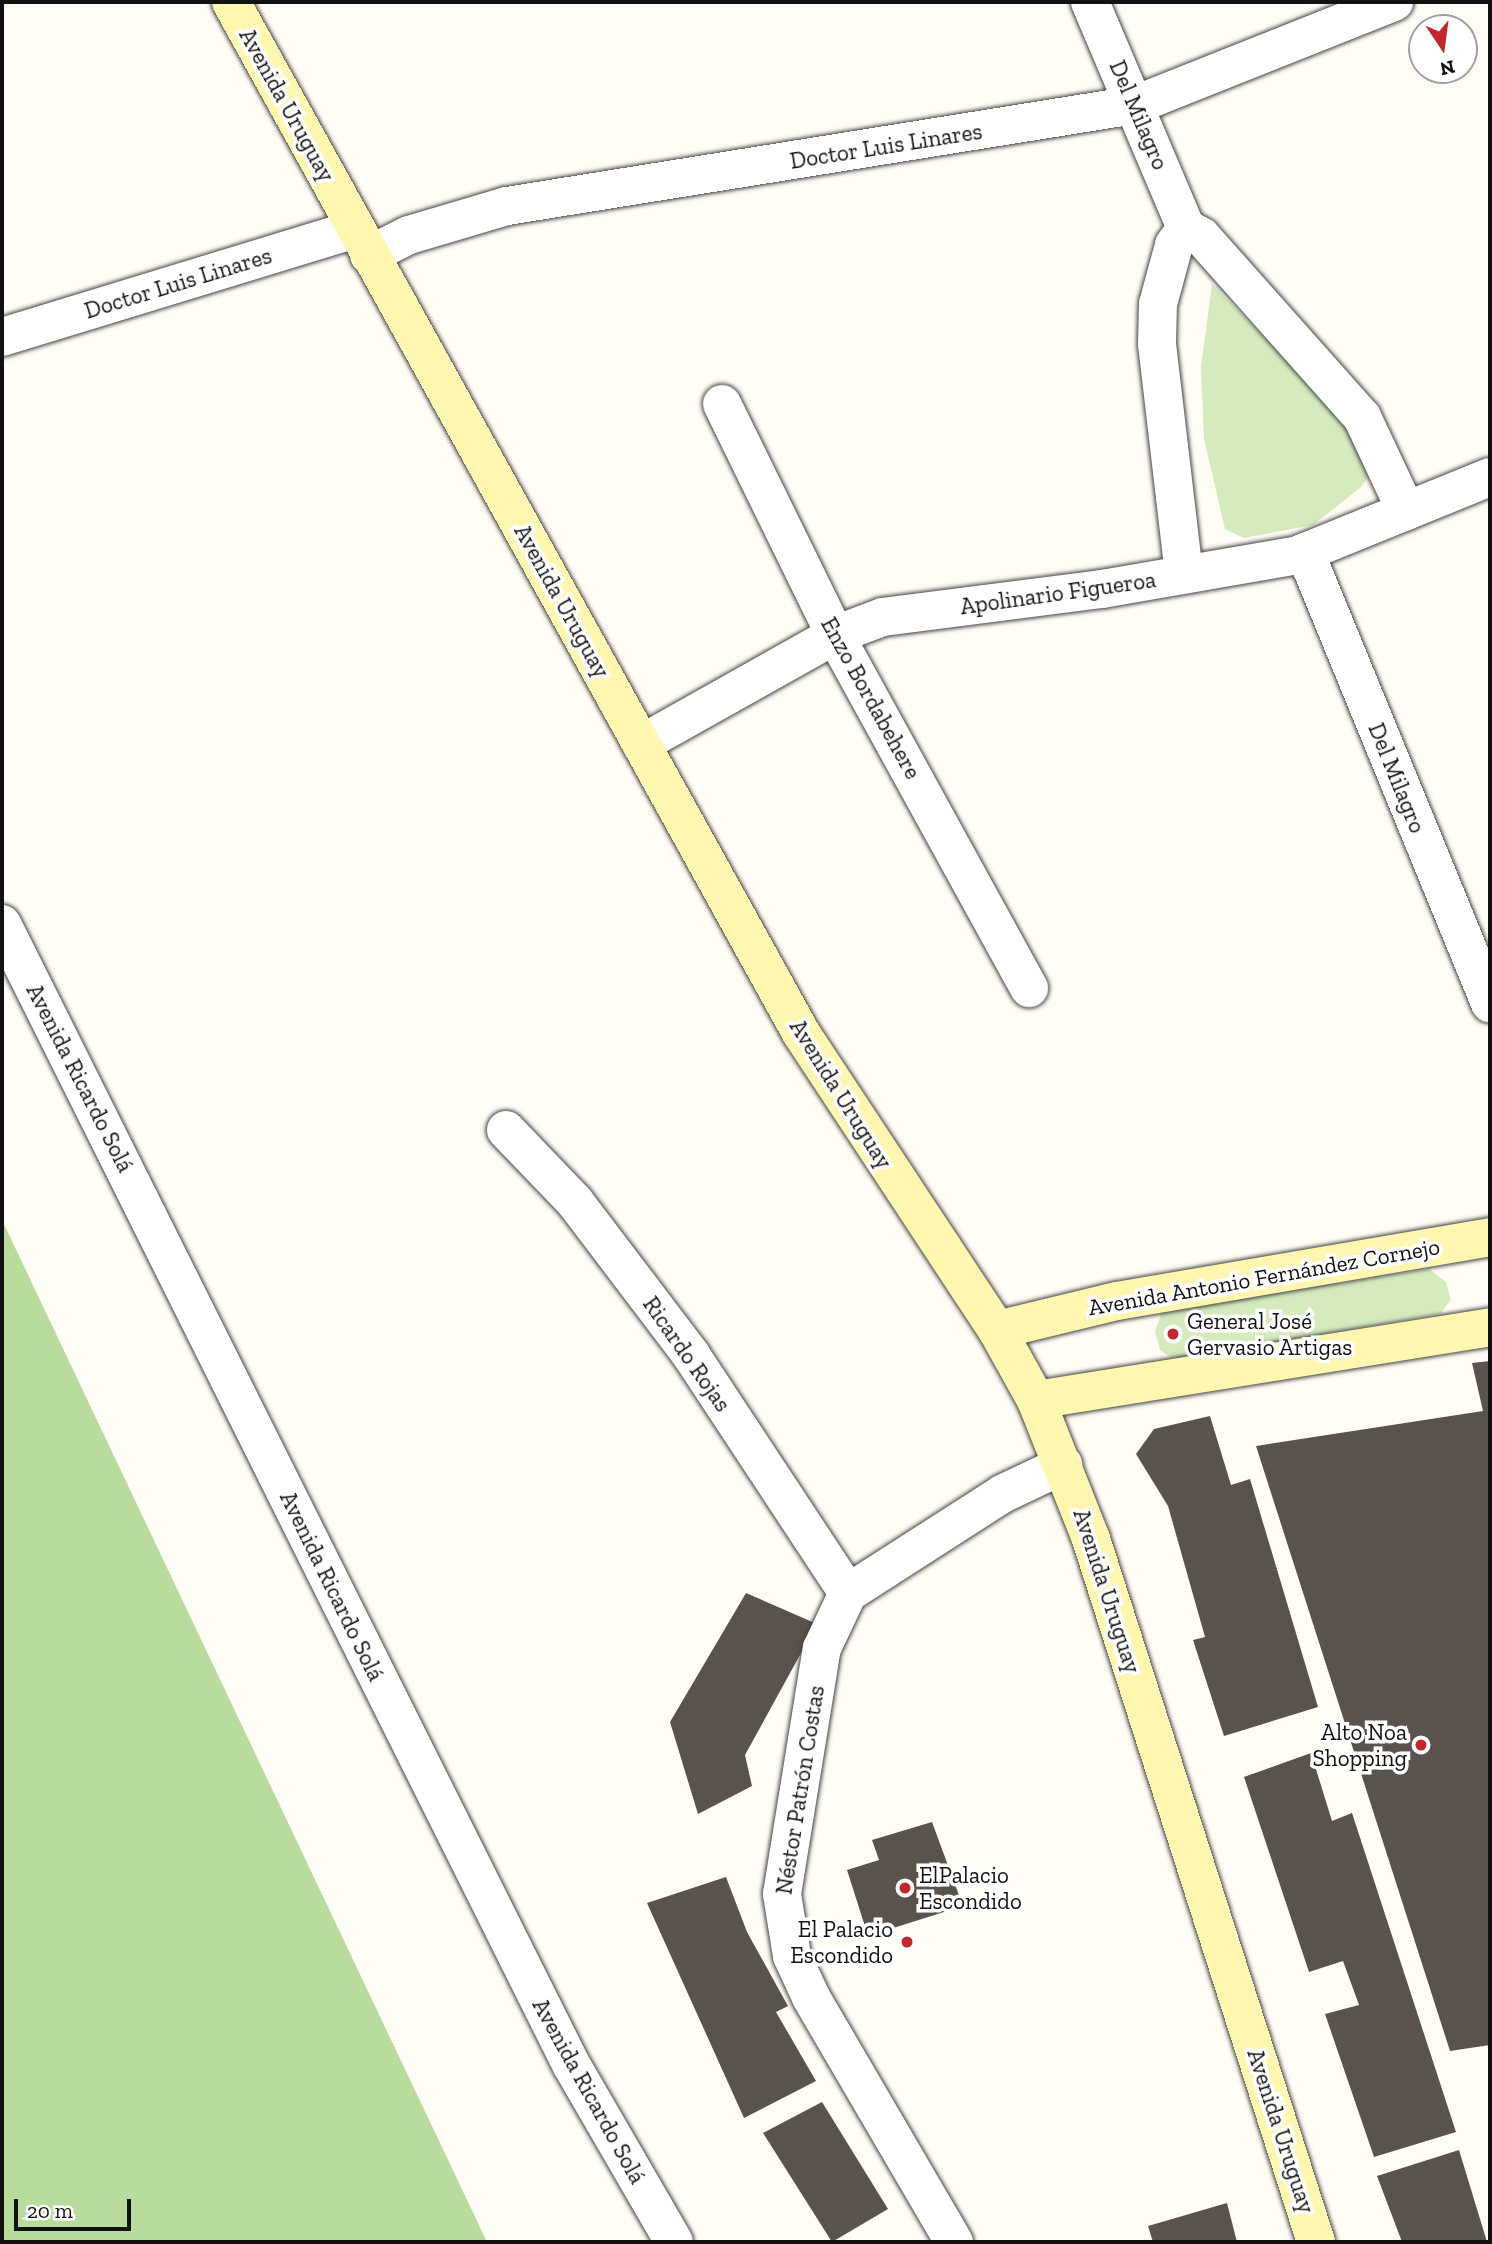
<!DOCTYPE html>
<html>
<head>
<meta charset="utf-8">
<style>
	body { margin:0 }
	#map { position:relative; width:1492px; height:2244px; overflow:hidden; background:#fffdf5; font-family:"Zilla Slab",serif }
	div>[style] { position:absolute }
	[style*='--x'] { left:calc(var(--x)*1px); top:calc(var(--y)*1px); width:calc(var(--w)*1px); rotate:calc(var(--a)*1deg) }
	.green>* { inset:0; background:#d5ebbd }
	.forest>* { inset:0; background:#b9dc9c }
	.building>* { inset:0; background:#5a524d }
	.roads { filter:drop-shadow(0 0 2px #444) drop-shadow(0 0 2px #444) }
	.street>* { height:38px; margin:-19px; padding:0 19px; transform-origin:19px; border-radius:19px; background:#fff }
	.secondary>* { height:38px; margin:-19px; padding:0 19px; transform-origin:19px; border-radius:19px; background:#fff6b0 }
	.dots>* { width:19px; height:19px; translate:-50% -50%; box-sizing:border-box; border:4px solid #fff; border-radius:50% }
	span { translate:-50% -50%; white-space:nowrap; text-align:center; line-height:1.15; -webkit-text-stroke:7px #fff; paint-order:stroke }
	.street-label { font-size:23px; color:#111 }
	.poi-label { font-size:23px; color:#111 }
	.left { translate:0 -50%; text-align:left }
	.right { translate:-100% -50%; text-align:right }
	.frame { position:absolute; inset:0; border:4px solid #111; pointer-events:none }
	.north { position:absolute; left:1408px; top:14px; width:70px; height:70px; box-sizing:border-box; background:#fff; border:2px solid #a0a0a0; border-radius:50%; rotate:167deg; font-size:19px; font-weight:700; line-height:28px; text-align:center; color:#111 }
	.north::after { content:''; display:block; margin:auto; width:24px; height:32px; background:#c4262e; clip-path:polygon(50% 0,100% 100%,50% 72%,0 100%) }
	.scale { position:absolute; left:14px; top:2199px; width:117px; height:32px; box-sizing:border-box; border:4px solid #111; border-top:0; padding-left:9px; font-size:21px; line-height:24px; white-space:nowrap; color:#111; -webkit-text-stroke:5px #fff; paint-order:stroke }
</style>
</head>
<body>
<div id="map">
	<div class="green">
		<i style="clip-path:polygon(1212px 284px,1353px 428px,1369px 456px,1368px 477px,1360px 488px,1313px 525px,1244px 538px,1225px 529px,1204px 439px,1201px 367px)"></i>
		<i style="clip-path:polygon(1429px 1269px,1446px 1282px,1451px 1300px,1440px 1314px,1174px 1359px,1160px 1350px,1155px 1331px,1162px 1312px)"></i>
	</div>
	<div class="forest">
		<i style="clip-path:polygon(2px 1220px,487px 2242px,2px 2242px)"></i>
	</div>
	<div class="building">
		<i style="clip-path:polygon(1490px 1361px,1490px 2045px,1450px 2051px,1256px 1446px,1483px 1411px,1472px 1363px)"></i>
		<i style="clip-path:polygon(1210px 1416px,1231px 1485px,1250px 1479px,1318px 1707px,1224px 1736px,1193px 1640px,1205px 1637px,1168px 1506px,1136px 1454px,1154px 1429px)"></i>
		<i style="clip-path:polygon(746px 1593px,817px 1624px,745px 1755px,752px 1786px,698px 1814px,670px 1722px)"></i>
		<i style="clip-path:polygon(1311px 1753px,1332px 1821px,1352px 1813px,1456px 2132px,1374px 2157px,1325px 2014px,1359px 2005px,1343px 1961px,1309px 1972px,1244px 1777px)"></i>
		<i style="clip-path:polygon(932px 1822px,963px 1906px,868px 1936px,847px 1870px,879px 1860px,872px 1840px)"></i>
		<i style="clip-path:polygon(726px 1877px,747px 1932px,788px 2006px,776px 2012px,816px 2081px,744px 2118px,647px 1903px)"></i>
		<i style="clip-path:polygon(822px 2102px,888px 2209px,832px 2242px,763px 2133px)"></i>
		<i style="clip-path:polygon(1459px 2150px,1487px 2242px,1402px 2242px,1377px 2176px)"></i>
		<i style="clip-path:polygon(1227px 2203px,1237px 2242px,1153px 2242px,1148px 2226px)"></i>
	</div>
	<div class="roads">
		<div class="street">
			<i style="--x:1090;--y:2;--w:246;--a:67"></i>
			<i style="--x:1186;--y:228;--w:18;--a:29"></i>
			<i style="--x:1202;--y:237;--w:241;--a:48.4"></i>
			<i style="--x:1362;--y:417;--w:104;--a:64.9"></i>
			<i style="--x:369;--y:255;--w:45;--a:-26.6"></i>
			<i style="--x:409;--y:235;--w:102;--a:-16.5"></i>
			<i style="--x:507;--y:206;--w:636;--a:-9.14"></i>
			<i style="--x:1135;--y:105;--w:279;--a:-21.7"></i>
			<i style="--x:2;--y:337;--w:369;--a:-17"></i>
			<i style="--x:722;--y:404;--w:257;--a:63.9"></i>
			<i style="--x:835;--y:635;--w:403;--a:61.2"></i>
			<i style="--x:1305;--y:552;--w:488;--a:67.7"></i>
			<i style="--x:1184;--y:574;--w:232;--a:-96.7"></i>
			<i style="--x:1157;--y:344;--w:40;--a:-88.6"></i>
			<i style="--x:1158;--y:304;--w:61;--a:-74.8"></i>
			<i style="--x:1174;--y:245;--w:21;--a:-55"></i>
			<i style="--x:641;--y:744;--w:223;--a:-29.3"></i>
			<i style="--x:835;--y:635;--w:51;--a:-20.6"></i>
			<i style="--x:883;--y:617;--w:221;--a:-7.3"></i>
			<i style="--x:1102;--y:589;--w:199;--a:-9.8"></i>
			<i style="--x:1298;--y:555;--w:207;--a:-22.1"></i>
			<i style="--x:2;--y:924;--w:1276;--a:63.48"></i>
			<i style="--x:572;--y:2066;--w:203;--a:59.9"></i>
			<i style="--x:506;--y:1130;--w:100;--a:46.2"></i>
			<i style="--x:575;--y:1202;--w:192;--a:52.8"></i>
			<i style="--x:691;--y:1355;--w:285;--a:56.6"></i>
			<i style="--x:954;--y:2242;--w:284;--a:-120.3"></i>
			<i style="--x:811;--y:1997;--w:45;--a:-114.9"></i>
			<i style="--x:792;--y:1956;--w:63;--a:-99.2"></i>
			<i style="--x:782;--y:1894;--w:249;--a:-80.8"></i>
			<i style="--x:822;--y:1648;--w:61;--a:-64.7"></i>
			<i style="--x:848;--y:1593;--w:183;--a:-32.7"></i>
			<i style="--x:1002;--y:1494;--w:68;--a:-25.4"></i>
		</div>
		<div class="secondary">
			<i style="--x:231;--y:2;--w:1178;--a:61.06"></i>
			<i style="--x:801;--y:1033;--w:356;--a:56.6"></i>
			<i style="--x:997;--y:1330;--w:80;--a:60.9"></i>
			<i style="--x:1036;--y:1400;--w:149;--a:68.4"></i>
			<i style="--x:1091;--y:1539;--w:738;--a:72.25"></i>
			<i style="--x:997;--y:1330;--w:123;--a:-13.6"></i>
			<i style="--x:1117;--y:1301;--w:378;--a:-9.7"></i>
			<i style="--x:1036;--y:1400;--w:460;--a:-9.1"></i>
		</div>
	</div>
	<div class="dots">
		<i style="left:1173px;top:1334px;background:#c4262e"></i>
		<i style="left:1421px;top:1745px;background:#c4262e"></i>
		<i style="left:905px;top:1888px;background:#c4262e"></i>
		<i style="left:907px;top:1942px;background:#c4262e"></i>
	</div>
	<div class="street-label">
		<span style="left:287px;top:105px;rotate:61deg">Avenida Uruguay</span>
		<span style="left:1139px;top:115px;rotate:67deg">Del Milagro</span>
		<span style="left:886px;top:146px;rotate:-9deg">Doctor Luis Linares</span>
		<span style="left:178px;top:283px;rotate:-17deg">Doctor Luis Linares</span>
		<span style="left:1058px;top:593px;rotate:-8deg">Apolinario Figueroa</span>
		<span style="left:562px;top:601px;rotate:61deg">Avenida Uruguay</span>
		<span style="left:871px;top:698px;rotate:61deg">Enzo Bordabehere</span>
		<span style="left:1397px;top:778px;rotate:68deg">Del Milagro</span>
		<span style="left:80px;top:1078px;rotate:63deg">Avenida Ricardo Solá</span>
		<span style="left:841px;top:1094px;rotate:58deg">Avenida Uruguay</span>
		<span style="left:1264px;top:1277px;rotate:-10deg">Avenida Antonio Fernández Cornejo</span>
		<span style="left:687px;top:1354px;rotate:55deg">Ricardo Rojas</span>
		<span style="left:332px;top:1586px;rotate:64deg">Avenida Ricardo Solá</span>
		<span style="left:1107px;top:1591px;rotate:72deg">Avenida Uruguay</span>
		<span style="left:800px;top:1790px;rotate:-81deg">Néstor Patrón Costas</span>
		<span style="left:589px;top:2091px;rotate:61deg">Avenida Ricardo Solá</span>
		<span style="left:1281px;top:2131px;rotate:72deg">Avenida Uruguay</span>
	</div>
	<div class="poi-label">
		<span class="left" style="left:1187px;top:1334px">General José<br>Gervasio Artigas</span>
		<span class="right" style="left:1407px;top:1745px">Alto Noa<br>Shopping</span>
		<span class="left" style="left:919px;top:1888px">ElPalacio<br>Escondido</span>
		<span class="right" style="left:893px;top:1942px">El Palacio<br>Escondido</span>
	</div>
	<div class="frame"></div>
	<div class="north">N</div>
	<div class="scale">20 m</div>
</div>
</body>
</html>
